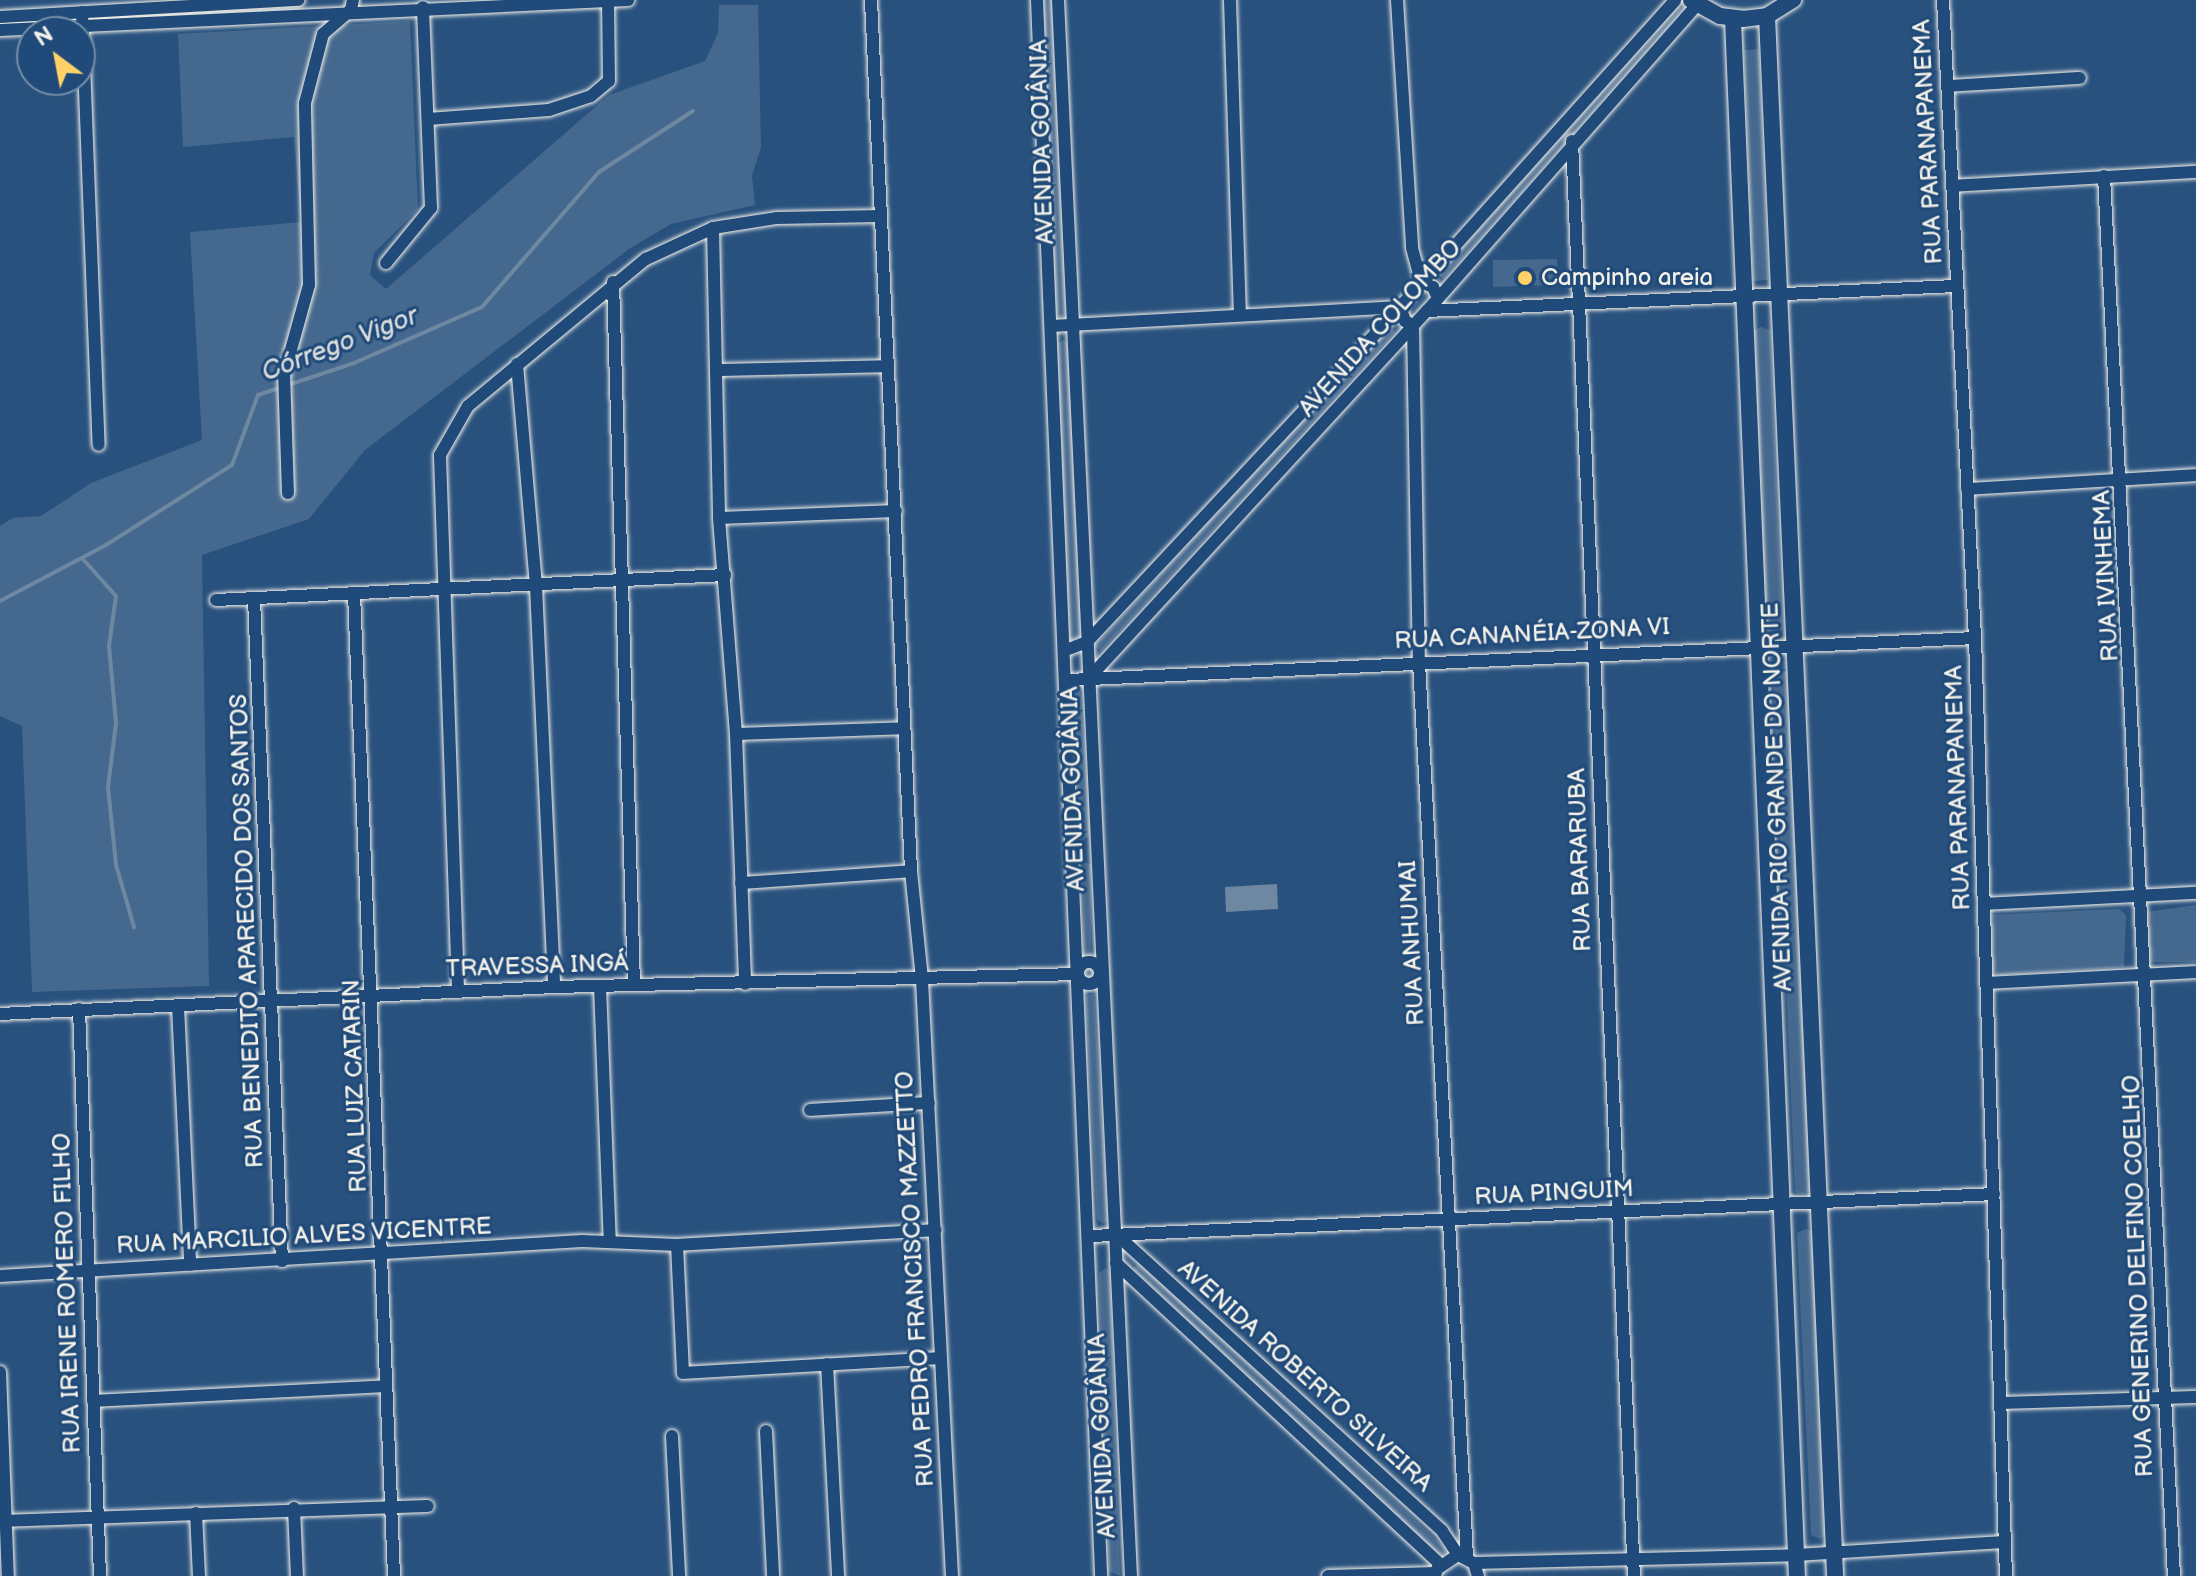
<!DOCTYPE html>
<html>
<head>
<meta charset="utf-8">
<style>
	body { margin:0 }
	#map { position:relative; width:2196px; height:1576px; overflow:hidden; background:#28517e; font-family:"Balsamiq Sans",sans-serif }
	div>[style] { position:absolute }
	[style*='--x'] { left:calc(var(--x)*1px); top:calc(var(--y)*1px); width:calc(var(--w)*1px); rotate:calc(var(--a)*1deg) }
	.green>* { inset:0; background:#45688e }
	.water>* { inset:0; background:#6e88a2 }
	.stream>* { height:4px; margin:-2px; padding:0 2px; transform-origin:2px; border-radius:2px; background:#6e88a2 }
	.roads { filter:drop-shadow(0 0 2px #f4f1e8) drop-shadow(0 0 2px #f4f1e8) }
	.minor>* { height:12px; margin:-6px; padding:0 6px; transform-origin:6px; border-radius:6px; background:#1f4a7a }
	.minor>.ring { margin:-6px; padding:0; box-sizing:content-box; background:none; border:12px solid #1f4a7a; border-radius:50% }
	.major>* { height:16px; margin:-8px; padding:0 8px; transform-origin:8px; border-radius:8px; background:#1f4a7a }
	.dots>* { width:22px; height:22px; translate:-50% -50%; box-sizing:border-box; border:4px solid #1f4a7a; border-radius:50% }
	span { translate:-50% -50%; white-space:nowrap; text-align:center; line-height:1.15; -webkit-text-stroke:6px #1f4a7a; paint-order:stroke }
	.street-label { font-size:24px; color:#f4f1e8 }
	.poi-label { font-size:24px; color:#f4f1e8 }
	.left { translate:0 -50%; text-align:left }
	.water-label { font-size:26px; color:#d9dcda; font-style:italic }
	.north { position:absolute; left:16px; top:16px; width:80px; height:80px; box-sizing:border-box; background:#1f4a7a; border:2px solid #748da6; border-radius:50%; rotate:328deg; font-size:22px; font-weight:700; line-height:32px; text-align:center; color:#f4f1e8 }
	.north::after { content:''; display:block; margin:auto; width:28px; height:36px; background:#ffd166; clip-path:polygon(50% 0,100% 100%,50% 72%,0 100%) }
</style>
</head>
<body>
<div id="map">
	<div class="green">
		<i style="clip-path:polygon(1042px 0,1053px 0,1066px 314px,1061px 318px,1055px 314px)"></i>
		<i style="clip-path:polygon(719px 5px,758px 5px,761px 148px,752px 175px,755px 205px,671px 224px,629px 249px,365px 450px,309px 519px,202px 555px,209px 986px,32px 992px,22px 726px,0 716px,0 526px,13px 518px,41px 516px,91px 483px,202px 440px,190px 232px,301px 222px,294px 137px,183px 147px,178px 34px,410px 21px,418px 209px,374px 253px,370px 275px,386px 289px,609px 95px,705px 61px,718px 33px)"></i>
		<i style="clip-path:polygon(1677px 5px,1683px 10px,1444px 279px,1438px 274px)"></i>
		<i style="clip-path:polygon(1759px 49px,1768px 280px,1753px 281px,1744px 50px)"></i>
		<i style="clip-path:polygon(1557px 259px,1557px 285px,1493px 287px,1493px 260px)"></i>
		<i style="clip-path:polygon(1389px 326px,1395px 332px,1101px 651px,1095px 646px)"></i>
		<i style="clip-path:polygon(1761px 327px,1770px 330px,1782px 629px,1773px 631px,1766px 630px,1753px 331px)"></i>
		<i style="clip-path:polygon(1064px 340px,1068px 344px,1082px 637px,1073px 642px,1069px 637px,1056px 344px)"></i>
		<i style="clip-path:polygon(1781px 670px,1790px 673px,1810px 1191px,1803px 1194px,1795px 1192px,1773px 673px)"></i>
		<i style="clip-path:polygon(1080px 691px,1091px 835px,1083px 840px,1072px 695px)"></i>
		<i style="clip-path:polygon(1084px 862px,1091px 865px,1091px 959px,1083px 955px)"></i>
		<i style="clip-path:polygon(2196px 905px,2196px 962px,2150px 962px,2146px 912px)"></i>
		<i style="clip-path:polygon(2119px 909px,2126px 915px,2124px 967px,2000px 975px,1990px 970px,1990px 915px)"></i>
		<i style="clip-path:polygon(1094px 994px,1108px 1221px,1104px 1224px,1097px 1219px,1086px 996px)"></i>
		<i style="clip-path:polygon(1806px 1229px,1814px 1232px,1828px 1533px,1820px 1539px,1811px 1535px,1797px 1233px)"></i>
		<i style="clip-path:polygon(1139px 1262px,1445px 1548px,1446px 1553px,1438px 1556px,1133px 1269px)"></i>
		<i style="clip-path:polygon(1106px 1268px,1110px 1272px,1120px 1576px,1109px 1571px,1099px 1273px)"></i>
	</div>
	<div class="water">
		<i style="clip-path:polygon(1277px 884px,1278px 909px,1226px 912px,1225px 887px)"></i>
	</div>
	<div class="stream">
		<i style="--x:82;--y:558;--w:51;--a:48.2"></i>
		<i style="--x:116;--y:596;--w:50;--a:98"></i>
		<i style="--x:109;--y:646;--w:77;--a:84.8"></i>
		<i style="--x:116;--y:723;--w:64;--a:97.1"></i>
		<i style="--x:108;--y:787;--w:78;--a:84.1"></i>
		<i style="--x:116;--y:865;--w:65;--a:73.8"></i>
		<i style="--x:0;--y:601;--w:120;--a:-27.8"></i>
		<i style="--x:106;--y:545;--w:149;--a:-32.4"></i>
		<i style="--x:232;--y:465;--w:75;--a:-69.6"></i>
		<i style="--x:258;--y:395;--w:101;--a:-18.4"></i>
		<i style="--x:354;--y:363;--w:140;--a:-23.6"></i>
		<i style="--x:482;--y:307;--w:179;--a:-49.1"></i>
		<i style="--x:599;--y:172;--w:112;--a:-33"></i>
	</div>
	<div class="roads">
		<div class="minor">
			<i style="--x:871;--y:0;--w:872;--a:87.37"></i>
			<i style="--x:911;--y:871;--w:110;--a:84.2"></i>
			<i style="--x:922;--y:980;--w:597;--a:87.12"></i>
			<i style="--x:1037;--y:0;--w:1577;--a:87.67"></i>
			<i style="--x:1058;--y:0;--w:1578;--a:87.35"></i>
			<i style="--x:1230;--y:0;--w:314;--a:88.2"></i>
			<i style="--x:1397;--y:0;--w:248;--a:86.5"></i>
			<i style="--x:1412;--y:248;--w:35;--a:75"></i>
			<i style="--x:1421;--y:282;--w:13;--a:23"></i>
			<i style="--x:1433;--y:287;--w:12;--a:66"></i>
			<i style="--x:1943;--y:0;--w:639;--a:87.13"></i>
			<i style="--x:1975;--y:638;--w:939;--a:88.11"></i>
			<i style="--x:82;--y:12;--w:433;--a:87.8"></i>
			<i style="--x:0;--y:17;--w:299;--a:-3.3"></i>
			<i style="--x:0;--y:30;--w:629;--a:-2.73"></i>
			<i style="--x:1948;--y:86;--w:132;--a:-3.5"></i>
			<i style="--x:428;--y:119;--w:121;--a:-4.3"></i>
			<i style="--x:549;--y:110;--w:44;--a:-18.4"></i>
			<i style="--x:591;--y:96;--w:23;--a:-40"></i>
			<i style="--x:609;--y:81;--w:81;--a:-90.7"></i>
			<i style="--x:1572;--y:141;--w:1436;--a:87.53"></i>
			<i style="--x:2104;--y:176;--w:1402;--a:87.14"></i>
			<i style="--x:1952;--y:186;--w:244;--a:-3.3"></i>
			<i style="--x:713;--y:228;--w:290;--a:88.8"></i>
			<i style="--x:719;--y:518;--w:217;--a:85.5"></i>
			<i style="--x:736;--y:734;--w:250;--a:87.9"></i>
			<i style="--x:386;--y:263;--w:71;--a:-50.7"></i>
			<i style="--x:431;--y:208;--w:201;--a:-92.3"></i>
			<i style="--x:613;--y:282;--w:703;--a:88.29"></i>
			<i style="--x:1427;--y:311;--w:530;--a:-2.71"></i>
			<i style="--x:1051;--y:326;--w:350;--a:-3.1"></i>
			<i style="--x:1400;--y:307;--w:15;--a:70"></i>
			<i style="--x:1405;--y:321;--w:9;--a:27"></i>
			<i style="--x:1413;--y:325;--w:337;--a:89"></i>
			<i style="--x:1419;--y:662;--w:896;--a:86.93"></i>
			<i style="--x:517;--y:364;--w:223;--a:85.1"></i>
			<i style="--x:536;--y:586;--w:401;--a:87.4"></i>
			<i style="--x:716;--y:370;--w:172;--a:-1.3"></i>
			<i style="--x:1967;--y:489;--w:229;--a:-3.5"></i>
			<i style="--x:288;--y:493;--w:118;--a:-91.9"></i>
			<i style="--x:284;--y:375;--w:93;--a:-74.5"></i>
			<i style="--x:309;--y:285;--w:182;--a:-91.3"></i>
			<i style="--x:305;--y:103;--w:71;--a:-75.4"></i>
			<i style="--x:323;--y:34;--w:37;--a:-41"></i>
			<i style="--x:351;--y:10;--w:10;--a:-79"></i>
			<i style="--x:719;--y:518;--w:177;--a:-2.3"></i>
			<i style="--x:354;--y:593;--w:984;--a:87.67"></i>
			<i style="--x:254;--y:599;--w:663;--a:87.58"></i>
			<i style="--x:216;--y:600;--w:510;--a:-2.81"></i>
			<i style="--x:1066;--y:650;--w:22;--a:-21"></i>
			<i style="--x:1087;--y:642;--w:458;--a:-46.9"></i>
			<i style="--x:1400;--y:307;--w:412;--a:-48.1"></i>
			<i style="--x:1091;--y:676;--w:496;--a:-47.4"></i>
			<i style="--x:1427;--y:311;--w:408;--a:-48.6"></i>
			<i style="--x:1068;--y:680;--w:908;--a:-2.65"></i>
			<i style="--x:736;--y:734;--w:168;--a:-2"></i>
			<i style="--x:741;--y:883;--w:170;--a:-4"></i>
			<i style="--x:1984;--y:904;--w:212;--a:-3"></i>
			<i class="ring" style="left:1078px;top:962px;width:10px;height:10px"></i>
			<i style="--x:1987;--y:983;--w:209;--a:-3"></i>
			<i style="--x:600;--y:986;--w:256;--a:87.8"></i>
			<i style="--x:458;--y:990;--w:535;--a:-91.93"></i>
			<i style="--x:440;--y:455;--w:56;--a:-60.3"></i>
			<i style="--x:468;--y:406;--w:231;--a:-39.6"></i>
			<i style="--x:646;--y:259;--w:74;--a:-24.8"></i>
			<i style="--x:713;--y:228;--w:65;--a:-8.9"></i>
			<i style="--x:777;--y:218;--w:103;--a:-1.1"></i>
			<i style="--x:178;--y:1006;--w:259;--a:87.3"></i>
			<i style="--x:79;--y:1009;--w:567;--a:87.88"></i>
			<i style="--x:0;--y:1014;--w:555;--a:-2.79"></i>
			<i style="--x:554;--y:987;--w:523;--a:-1.42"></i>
			<i style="--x:810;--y:1110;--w:119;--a:-3.4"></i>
			<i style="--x:1116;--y:1234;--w:441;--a:42.3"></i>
			<i style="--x:1442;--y:1531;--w:29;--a:56"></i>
			<i style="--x:1091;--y:1236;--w:904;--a:-2.66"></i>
			<i style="--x:677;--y:1245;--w:128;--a:87.3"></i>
			<i style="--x:683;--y:1373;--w:257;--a:-3.3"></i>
			<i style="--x:1116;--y:1263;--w:442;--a:42.9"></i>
			<i style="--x:0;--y:1276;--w:583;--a:-3.44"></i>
			<i style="--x:582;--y:1241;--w:95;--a:2.4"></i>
			<i style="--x:677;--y:1245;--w:259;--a:-3.3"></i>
			<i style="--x:827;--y:1364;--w:212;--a:87"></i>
			<i style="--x:0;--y:1372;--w:204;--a:87.8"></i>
			<i style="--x:93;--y:1401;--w:293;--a:-2.9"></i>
			<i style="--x:2000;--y:1403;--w:196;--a:-1.8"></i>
			<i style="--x:766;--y:1431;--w:145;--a:87.2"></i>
			<i style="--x:672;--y:1436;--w:140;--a:87.1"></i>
			<i style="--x:294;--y:1508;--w:68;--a:87.5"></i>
			<i style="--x:196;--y:1513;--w:63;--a:87.3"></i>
			<i style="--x:0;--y:1521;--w:428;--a:-2"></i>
			<i style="--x:1474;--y:1563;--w:322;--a:-1.4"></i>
			<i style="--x:1796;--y:1555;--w:208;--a:-3.6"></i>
			<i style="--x:1437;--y:1569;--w:25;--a:-34"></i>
			<i style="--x:1458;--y:1555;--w:18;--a:27"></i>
			<i style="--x:1474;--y:1563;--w:14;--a:73"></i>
			<i style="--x:1328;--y:1576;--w:108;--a:-1.6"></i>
		</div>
		<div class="major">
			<i style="--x:1691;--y:0;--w:33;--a:29"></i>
			<i style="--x:1720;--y:16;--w:23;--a:7"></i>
			<i style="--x:1743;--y:19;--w:24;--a:-7"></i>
			<i style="--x:1767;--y:16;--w:31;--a:-32"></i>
			<i style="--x:1767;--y:16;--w:1561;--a:87.5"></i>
			<i style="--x:1733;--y:19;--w:1558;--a:87.65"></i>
		</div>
	</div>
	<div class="dots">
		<i style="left:1525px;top:278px;background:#ffd166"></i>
	</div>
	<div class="street-label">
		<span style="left:1042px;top:142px;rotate:-92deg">AVENIDA GOIÂNIA</span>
		<span style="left:1928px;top:142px;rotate:-93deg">RUA PARANAPANEMA</span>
		<span style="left:1380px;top:328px;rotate:-48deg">AVENIDA COLOMBO</span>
		<span style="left:2106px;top:576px;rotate:-93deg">RUA IVINHEMA</span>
		<span style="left:1532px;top:634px;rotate:-3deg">RUA CANANÉIA-ZONA VI</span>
		<span style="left:1958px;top:788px;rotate:-92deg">RUA PARANAPANEMA</span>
		<span style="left:1073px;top:789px;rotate:-92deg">AVENIDA GOIÂNIA</span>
		<span style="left:1777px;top:797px;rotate:-92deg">AVENIDA RIO GRANDE DO NORTE</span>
		<span style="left:1580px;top:860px;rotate:-92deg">RUA BARARUBA</span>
		<span style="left:247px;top:931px;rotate:-92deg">RUA BENEDITO APARECIDO DOS SANTOS</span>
		<span style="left:1412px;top:943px;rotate:-93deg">RUA ANHUMAI</span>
		<span style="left:537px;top:966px;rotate:-2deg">TRAVESSA INGÁ</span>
		<span style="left:355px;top:1086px;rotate:-92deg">RUA LUIZ CATARIN</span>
		<span style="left:1554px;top:1193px;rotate:-3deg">RUA PINGUIM</span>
		<span style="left:304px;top:1236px;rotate:-3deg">RUA MARCILIO ALVES VICENTRE</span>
		<span style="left:2138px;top:1276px;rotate:-92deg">RUA GENERINO DELFINO COELHO</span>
		<span style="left:915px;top:1279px;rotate:-93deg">RUA PEDRO FRANCISCO MAZZETTO</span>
		<span style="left:67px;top:1293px;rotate:-92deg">RUA IRENE ROMERO FILHO</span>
		<span style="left:1305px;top:1376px;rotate:42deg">AVENIDA ROBERTO SILVEIRA</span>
		<span style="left:1102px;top:1436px;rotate:-93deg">AVENIDA GOIÂNIA</span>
	</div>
	<div class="poi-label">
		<span class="left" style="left:1541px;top:278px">Campinho areia</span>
	</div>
	<div class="water-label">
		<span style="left:340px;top:345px;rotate:-21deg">Córrego Vigor</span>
	</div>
	<div class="north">N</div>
</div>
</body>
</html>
